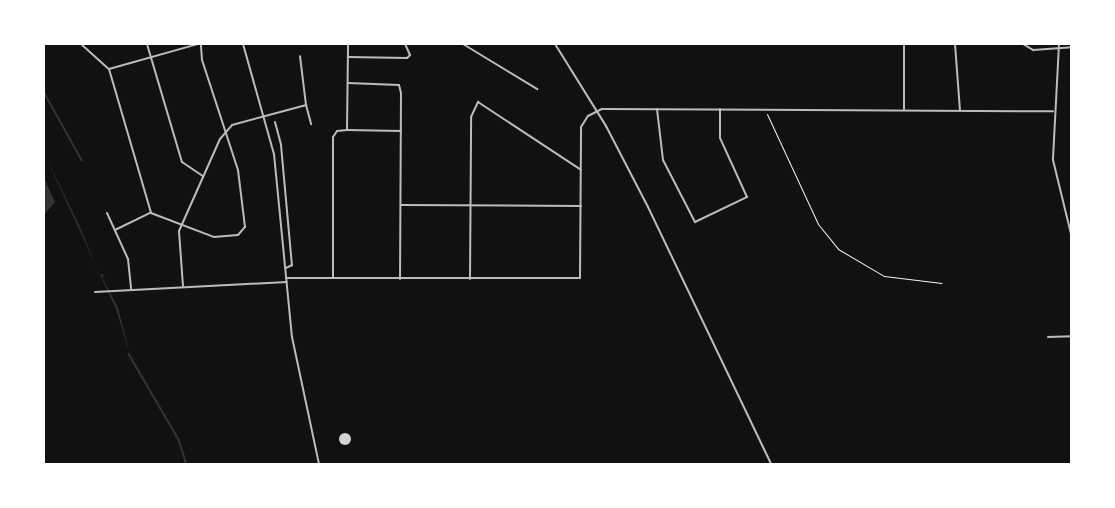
<!DOCTYPE html>
<html>
<head>
<meta charset="utf-8">
<style>
	body { margin:0 }
	#map { position:relative; width:1115px; height:508px; overflow:hidden; background:#111; font-family:"Libre Baskerville",serif }
	div>[style] { position:absolute }
	[style*='--x'] { left:calc(var(--x)*1px); top:calc(var(--y)*1px); width:calc(var(--w)*1px); rotate:calc(var(--a)*1deg) }
	.water>* { inset:0; background:#333 }
	.stream>* { height:1.5px; margin:-0.75px; padding:0 0.75px; transform-origin:0.75px; border-radius:0.75px; background:#333 }
	.building>* { inset:0; background:#d3d3d3 }
	.round { border-radius:50% }
	.path>* { height:1px; margin:-0.5px; padding:0 0.5px; transform-origin:0.5px; border-radius:0.5px; background:#f5f5f5 }
	.minor>* { height:2px; margin:-1px; padding:0 1px; transform-origin:1px; border-radius:1px; background:#bcbcbc }
	.tertiary>* { height:2px; margin:-1px; padding:0 1px; transform-origin:1px; border-radius:1px; background:#bcbcbc }
	span { translate:-50% -50%; white-space:nowrap; text-align:center; line-height:1.15; -webkit-text-stroke:4.5px #fff; paint-order:stroke }
	.frame { position:absolute; inset:0; border:45px solid #fff; pointer-events:none }
</style>
</head>
<body>
<div id="map">
	<div class="water">
		<i style="clip-path:polygon(44px 153px,79px 225px,100px 275px,105px 274px,102px 277px,118px 308px,130px 355px,116px 309px)"></i>
		<i style="clip-path:polygon(44px 178px,55px 202px,44px 215px)"></i>
	</div>
	<div class="stream">
		<i style="--x:44;--y:92;--w:78;--a:60.8"></i>
		<i style="--x:129;--y:354;--w:99;--a:59.8"></i>
		<i style="--x:179;--y:440;--w:25;--a:72"></i>
	</div>
	<div class="building">
		<i class="round" style="left:339px;top:433px;width:12px;height:12px"></i>
	</div>
	<div class="path">
		<i style="--x:767;--y:114;--w:121;--a:65.1"></i>
		<i style="--x:818;--y:224;--w:32;--a:51"></i>
		<i style="--x:838;--y:249;--w:53;--a:30.4"></i>
		<i style="--x:884;--y:276;--w:58;--a:6.9"></i>
	</div>
	<div class="minor">
		<i style="--x:81;--y:44;--w:38;--a:42"></i>
		<i style="--x:109;--y:69;--w:150;--a:73.7"></i>
		<i style="--x:147;--y:44;--w:123;--a:73.5"></i>
		<i style="--x:182;--y:162;--w:25;--a:34"></i>
		<i style="--x:463;--y:44;--w:87;--a:31.3"></i>
		<i style="--x:555;--y:44;--w:97;--a:58.1"></i>
		<i style="--x:606;--y:126;--w:91;--a:62.6"></i>
		<i style="--x:648;--y:207;--w:285;--a:64.4"></i>
		<i style="--x:955;--y:44;--w:66;--a:85.7"></i>
		<i style="--x:1023;--y:44;--w:12;--a:31"></i>
		<i style="--x:1033;--y:50;--w:39;--a:-4"></i>
		<i style="--x:348;--y:57;--w:59;--a:1"></i>
		<i style="--x:407;--y:58;--w:4;--a:-45"></i>
		<i style="--x:410;--y:55;--w:12;--a:-114"></i>
		<i style="--x:109;--y:69;--w:92;--a:-15.7"></i>
		<i style="--x:348;--y:83;--w:51;--a:2.2"></i>
		<i style="--x:399;--y:85;--w:8;--a:76"></i>
		<i style="--x:401;--y:93;--w:186;--a:90.3"></i>
		<i style="--x:306;--y:105;--w:20;--a:75"></i>
		<i style="--x:657;--y:109;--w:51;--a:83.3"></i>
		<i style="--x:663;--y:160;--w:70;--a:62.7"></i>
		<i style="--x:695;--y:222;--w:58;--a:-25.7"></i>
		<i style="--x:747;--y:197;--w:65;--a:-114.6"></i>
		<i style="--x:720;--y:138;--w:29;--a:-90"></i>
		<i style="--x:904;--y:109;--w:63;--a:-90"></i>
		<i style="--x:275;--y:122;--w:24;--a:75"></i>
		<i style="--x:281;--y:145;--w:121;--a:84.8"></i>
		<i style="--x:292;--y:265;--w:7;--a:153"></i>
		<i style="--x:347;--y:130;--w:54;--a:1.1"></i>
		<i style="--x:401;--y:205;--w:180;--a:0.3"></i>
		<i style="--x:107;--y:213;--w:51;--a:65.5"></i>
		<i style="--x:128;--y:259;--w:30;--a:84"></i>
		<i style="--x:151;--y:213;--w:67;--a:20.9"></i>
		<i style="--x:214;--y:237;--w:24;--a:-5"></i>
		<i style="--x:238;--y:235;--w:11;--a:-49"></i>
		<i style="--x:245;--y:227;--w:57;--a:-97"></i>
		<i style="--x:238;--y:170;--w:116;--a:-108.1"></i>
		<i style="--x:202;--y:60;--w:16;--a:-94"></i>
		<i style="--x:115;--y:230;--w:39;--a:-26"></i>
		<i style="--x:286;--y:278;--w:294;--a:0"></i>
		<i style="--x:580;--y:278;--w:151;--a:-89.6"></i>
		<i style="--x:581;--y:127;--w:13;--a:-58"></i>
		<i style="--x:588;--y:116;--w:16;--a:-27"></i>
		<i style="--x:602;--y:109;--w:451;--a:0.3"></i>
		<i style="--x:333;--y:278;--w:141;--a:-90"></i>
		<i style="--x:333;--y:137;--w:7;--a:-56"></i>
		<i style="--x:337;--y:131;--w:10;--a:-6"></i>
		<i style="--x:347;--y:130;--w:86;--a:-89.3"></i>
		<i style="--x:470;--y:279;--w:162;--a:-89.6"></i>
		<i style="--x:471;--y:117;--w:17;--a:-65"></i>
		<i style="--x:478;--y:102;--w:123;--a:33.4"></i>
		<i style="--x:183;--y:286;--w:55;--a:-94.2"></i>
		<i style="--x:179;--y:231;--w:101;--a:-66"></i>
		<i style="--x:220;--y:139;--w:18;--a:-49"></i>
		<i style="--x:232;--y:125;--w:77;--a:-15.1"></i>
		<i style="--x:306;--y:105;--w:49;--a:-97"></i>
		<i style="--x:95;--y:292;--w:192;--a:-3"></i>
		<i style="--x:1048;--y:337;--w:24;--a:-2"></i>
	</div>
	<div class="tertiary">
		<i style="--x:243;--y:44;--w:114;--a:74.3"></i>
		<i style="--x:274;--y:154;--w:184;--a:84.4"></i>
		<i style="--x:292;--y:337;--w:130;--a:78"></i>
		<i style="--x:1059;--y:44;--w:116;--a:93"></i>
		<i style="--x:1053;--y:160;--w:80;--a:76.3"></i>
	</div>
	<div class="frame"></div>
</div>
</body>
</html>
